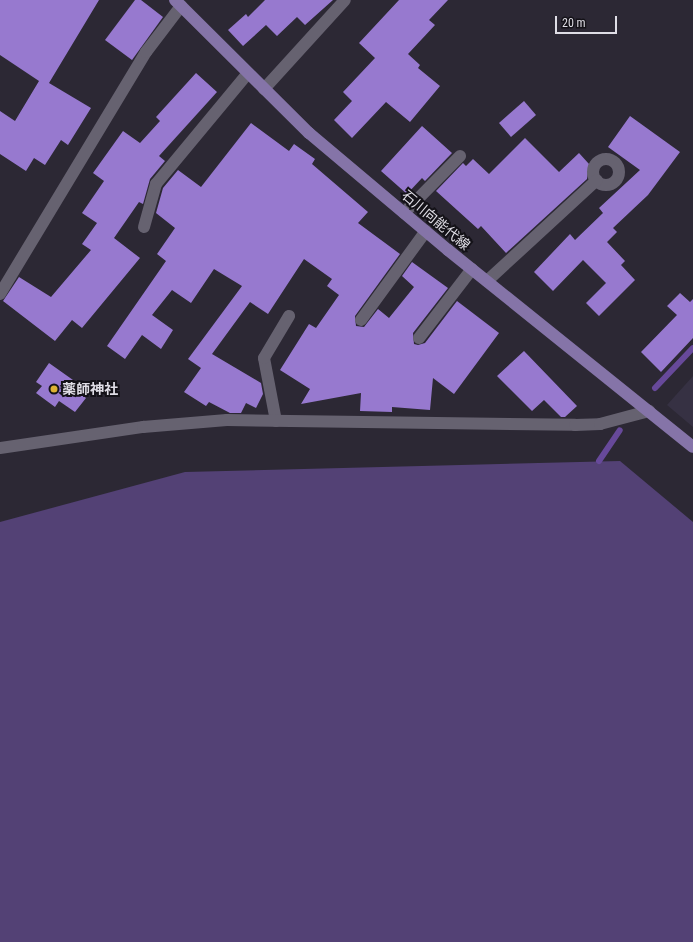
<!DOCTYPE html>
<html>
<head>
<meta charset="utf-8">
<style>
	body { margin:0 }
	#map { position:relative; width:693px; height:942px; overflow:hidden; background:#2c2834; font-family:"Roboto Condensed","Noto Sans JP",sans-serif }
	div>[style] { position:absolute }
	[style*='--x'] { left:calc(var(--x)*1px); top:calc(var(--y)*1px); width:calc(var(--w)*1px); rotate:calc(var(--a)*1deg) }
	.built>* { inset:0; background:#363143 }
	.green>* { inset:0; background:#534175 }
	.stream>* { height:6px; margin:-3px; padding:0 3px; transform-origin:3px; border-radius:3px; background:#67499a }
	.building>* { inset:0; background:#9779cf }
	.minor>* { height:12px; margin:-6px; padding:0 6px; transform-origin:6px; border-radius:6px; background:#666270 }
	.minor>.ring { margin:-6px; padding:0; box-sizing:content-box; background:none; border:12px solid #666270; border-radius:50% }
	.major>* { height:12px; margin:-6px; padding:0 6px; transform-origin:6px; border-radius:6px; background:#8574a8 }
	.dots>* { width:11px; height:11px; translate:-50% -50%; box-sizing:border-box; border:2px solid #141218; border-radius:50% }
	span { translate:-50% -50%; white-space:nowrap; text-align:center; line-height:1.15; -webkit-text-stroke:4px #141218; paint-order:stroke }
	.street-label { font-size:14px; color:#dfdde5 }
	.poi-label { font-size:14px; color:#dfdde5; font-weight:700 }
	.left { translate:0 -50%; text-align:left }
	.scale { position:absolute; left:555px; top:16px; width:62px; height:18px; box-sizing:border-box; border:2px solid #dfdde5; border-top:0; padding-left:5px; font-size:12px; line-height:14px; white-space:nowrap; color:#dfdde5; -webkit-text-stroke:3px #141218; paint-order:stroke }
</style>
</head>
<body>
<div id="map">
	<div class="built">
		<i style="clip-path:polygon(693px 376px,693px 427px,667px 405px)"></i>
	</div>
	<div class="green">
		<i style="clip-path:polygon(620px 461px,693px 522px,693px 942px,0 942px,0 522px,185px 472px)"></i>
	</div>
	<div class="stream">
		<i style="--x:655;--y:388;--w:55;--a:-46.5"></i>
		<i style="--x:599;--y:461;--w:37;--a:-56"></i>
	</div>
	<div class="building">
		<i style="clip-path:polygon(0 0,99px 0,49px 83px,91px 108px,68px 145px,61px 140px,45px 165px,34px 158px,26px 171px,0 154px,0 111px,15px 121px,39px 81px,0 55px)"></i>
		<i style="clip-path:polygon(135px 0,141px 0,163px 17px,132px 60px,105px 40px)"></i>
		<i style="clip-path:polygon(265px 0,333px 0,305px 25px,297px 17px,277px 36px,266px 25px,243px 46px,228px 30px,246px 14px,248px 17px)"></i>
		<i style="clip-path:polygon(399px 0,448px 0,429px 20px,435px 25px,408px 54px,420px 65px,418px 68px,440px 86px,410px 122px,386px 102px,352px 138px,334px 120px,352px 101px,343px 92px,375px 58px,359px 43px)"></i>
		<i style="clip-path:polygon(196px 73px,217px 92px,159px 156px,165px 161px,150px 179px,143px 204px,139px 202px,114px 238px,140px 258px,82px 328px,72px 320px,55px 341px,3px 301px,19px 277px,51px 297px,91px 250px,82px 244px,97px 223px,82px 213px,104px 181px,93px 173px,123px 131px,140px 143px,160px 121px,156px 117px)"></i>
		<i style="clip-path:polygon(524px 101px,536px 115px,511px 137px,499px 123px)"></i>
		<i style="clip-path:polygon(630px 116px,680px 152px,648px 195px,613px 228px,617px 232px,607px 242px,625px 261px,621px 265px,635px 280px,599px 316px,586px 303px,606px 283px,583px 260px,553px 291px,534px 272px,570px 234px,575px 240px,603px 213px,599px 208px,640px 170px,608px 147px)"></i>
		<i style="clip-path:polygon(251px 123px,289px 151px,294px 144px,315px 159px,312px 164px,368px 212px,358px 223px,400px 254px,355px 316px,356px 326px,364px 327px,378px 309px,389px 318px,414px 287px,402px 276px,412px 262px,448px 288px,413px 333px,414px 344px,418px 345px,425px 343px,457px 301px,499px 333px,454px 394px,433px 378px,430px 410px,392px 407px,392px 412px,360px 411px,361px 393px,301px 404px,310px 389px,280px 370px,309px 324px,316px 328px,339px 295px,327px 286px,332px 279px,304px 259px,268px 314px,250px 302px,212px 354px,261px 383px,263px 394px,256px 408px,246px 403px,241px 413px,230px 413px,209px 402px,206px 406px,184px 392px,201px 368px,188px 359px,242px 286px,214px 269px,191px 303px,172px 290px,152px 315px,173px 330px,161px 349px,142px 335px,125px 359px,107px 346px,166px 261px,157px 254px,175px 228px,156px 213px,163px 188px,178px 170px,201px 187px)"></i>
		<i style="clip-path:polygon(422px 126px,452px 153px,425px 181px,422px 178px,407px 194px,381px 171px)"></i>
		<i style="clip-path:polygon(525px 138px,559px 172px,579px 153px,589px 164px,587px 179px,506px 253px,481px 226px,478px 229px,436px 191px,463px 163px,466px 166px,473px 159px,489px 174px)"></i>
		<i style="clip-path:polygon(680px 293px,690px 302px,693px 299px,693px 338px,661px 372px,641px 352px,677px 315px,667px 306px)"></i>
		<i style="clip-path:polygon(524px 351px,577px 406px,565px 417px,561px 417px,544px 400px,532px 411px,497px 376px)"></i>
		<i style="clip-path:polygon(49px 363px,73px 380px,69px 385px,86px 398px,75px 412px,59px 401px,55px 407px,36px 393px,42px 386px,36px 382px)"></i>
	</div>
	<div class="minor">
		<i style="--x:264;--y:89;--w:120;--a:-47.7"></i>
		<i class="ring" style="left:593px;top:159px;width:14px;height:14px"></i>
		<i style="--x:404;--y:213;--w:80;--a:-45.5"></i>
		<i style="--x:144;--y:227;--w:45;--a:-74.4"></i>
		<i style="--x:156;--y:184;--w:144;--a:-50.3"></i>
		<i style="--x:487;--y:281;--w:149;--a:-42.6"></i>
		<i style="--x:0;--y:294;--w:283;--a:-58.9"></i>
		<i style="--x:146;--y:52;--w:58;--a:-52.7"></i>
		<i style="--x:361;--y:320;--w:110;--a:-53.9"></i>
		<i style="--x:419;--y:338;--w:87;--a:-52.5"></i>
		<i style="--x:276;--y:421;--w:64;--a:-100.8"></i>
		<i style="--x:264;--y:358;--w:49;--a:-59.2"></i>
		<i style="--x:0;--y:448;--w:145;--a:-8.4"></i>
		<i style="--x:143;--y:427;--w:84;--a:-4.8"></i>
		<i style="--x:227;--y:420;--w:348;--a:0.8"></i>
		<i style="--x:575;--y:425;--w:25;--a:-2"></i>
		<i style="--x:600;--y:424;--w:51;--a:-14.9"></i>
	</div>
	<div class="major">
		<i style="--x:175;--y:0;--w:189;--a:44.8"></i>
		<i style="--x:309;--y:133;--w:182;--a:40.1"></i>
		<i style="--x:448;--y:250;--w:314;--a:38.8"></i>
	</div>
	<div class="dots">
		<i style="left:54px;top:389px;background:#ddb133"></i>
	</div>
	<div class="street-label">
		<span style="left:436px;top:220px;rotate:40deg">石川向能代線</span>
	</div>
	<div class="poi-label">
		<span class="left" style="left:62px;top:389px">薬師神社</span>
	</div>
	<div class="scale">20 m</div>
</div>
</body>
</html>
